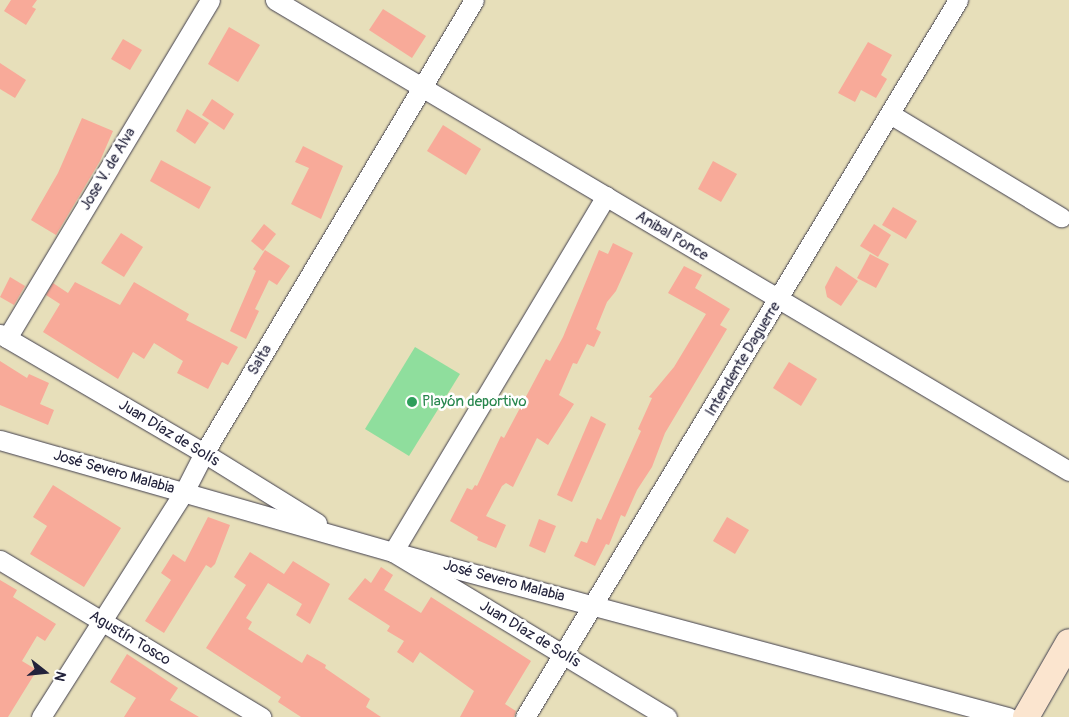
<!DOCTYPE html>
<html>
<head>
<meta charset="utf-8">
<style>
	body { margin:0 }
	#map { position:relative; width:1069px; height:717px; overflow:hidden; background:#e7dfba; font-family:Pangolin,sans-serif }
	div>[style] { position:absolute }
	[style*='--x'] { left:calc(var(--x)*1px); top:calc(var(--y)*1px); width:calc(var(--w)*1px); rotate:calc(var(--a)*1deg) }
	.green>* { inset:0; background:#8fde9d }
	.building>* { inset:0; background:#f8aa99 }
	.roads { filter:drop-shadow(0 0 1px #403e4e) drop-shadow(0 0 1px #403e4e) }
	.street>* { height:19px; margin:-9.5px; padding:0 9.5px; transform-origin:9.5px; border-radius:9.5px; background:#fff }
	.secondary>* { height:26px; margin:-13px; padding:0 13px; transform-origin:13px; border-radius:13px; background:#fbe5cf }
	.dots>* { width:14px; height:14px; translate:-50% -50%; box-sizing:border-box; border:2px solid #fff; border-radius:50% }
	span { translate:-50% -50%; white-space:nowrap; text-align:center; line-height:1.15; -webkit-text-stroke:5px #fff; paint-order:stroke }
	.street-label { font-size:15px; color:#22223b }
	.leisure-label { font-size:15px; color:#27864d }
	.left { translate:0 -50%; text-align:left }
	.north { position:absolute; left:20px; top:647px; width:50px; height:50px; -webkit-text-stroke:4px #fff; paint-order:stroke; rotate:106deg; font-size:14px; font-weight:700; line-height:20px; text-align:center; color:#22223b }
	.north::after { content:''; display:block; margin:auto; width:18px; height:22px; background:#22223b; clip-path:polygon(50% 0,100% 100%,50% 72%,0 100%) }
</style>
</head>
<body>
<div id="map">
	<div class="green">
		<i style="clip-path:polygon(415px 347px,460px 374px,409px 456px,365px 429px)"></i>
	</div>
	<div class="building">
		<i style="clip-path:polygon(11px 0,37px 0,32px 7px,36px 9px,26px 25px,4px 11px)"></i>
		<i style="clip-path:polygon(383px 9px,426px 36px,412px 58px,369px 30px)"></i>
		<i style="clip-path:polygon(229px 27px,260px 45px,238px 82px,208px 64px)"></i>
		<i style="clip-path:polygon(123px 39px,142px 50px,130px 70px,111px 59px)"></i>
		<i style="clip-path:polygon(868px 42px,892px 55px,881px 75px,887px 79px,876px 98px,861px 90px,855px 102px,838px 93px)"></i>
		<i style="clip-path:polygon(0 63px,26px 80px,15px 98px,0 89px)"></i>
		<i style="clip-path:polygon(212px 99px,234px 114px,224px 130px,202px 115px)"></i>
		<i style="clip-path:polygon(187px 109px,209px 123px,195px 144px,176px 131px)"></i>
		<i style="clip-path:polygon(82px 118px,113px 131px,100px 161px,56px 235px,31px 220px,58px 173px)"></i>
		<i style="clip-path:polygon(443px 125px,481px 149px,466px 175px,427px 151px)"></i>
		<i style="clip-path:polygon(303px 146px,343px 166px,321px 219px,291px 204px,309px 168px,295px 162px)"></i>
		<i style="clip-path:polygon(161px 160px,211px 187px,199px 209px,150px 181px)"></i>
		<i style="clip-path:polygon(713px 161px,737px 174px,721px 202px,698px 189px)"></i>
		<i style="clip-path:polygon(893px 207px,917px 221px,906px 239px,882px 225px)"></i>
		<i style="clip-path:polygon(264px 224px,276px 234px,263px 251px,251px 241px)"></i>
		<i style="clip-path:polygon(874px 224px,891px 235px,878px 257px,860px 246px)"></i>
		<i style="clip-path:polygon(121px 233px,143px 247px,124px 277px,101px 263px)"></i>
		<i style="clip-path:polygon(613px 243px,633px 253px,616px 291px,607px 302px,596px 329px,601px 332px,594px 347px,587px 344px,577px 364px,573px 363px,559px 395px,574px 404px,548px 445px,537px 438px,513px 487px,506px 483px,502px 486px,486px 516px,506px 525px,496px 548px,477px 540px,478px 537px,450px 521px,467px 488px,472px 490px,475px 485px,477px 486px,501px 436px,504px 438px,546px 359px,550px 361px,563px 337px,599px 250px,608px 254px)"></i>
		<i style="clip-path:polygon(265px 250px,290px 266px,277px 285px,269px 280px,255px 309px,259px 311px,246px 339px,230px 331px,256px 271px,253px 269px)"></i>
		<i style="clip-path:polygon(870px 254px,889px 264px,876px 288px,857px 278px)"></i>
		<i style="clip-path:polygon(684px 266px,702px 275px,695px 288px,730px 309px,720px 325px,727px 329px,665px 433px,652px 467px,637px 490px,625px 517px,621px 515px,609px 545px,606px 544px,595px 566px,574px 556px,581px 541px,587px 543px,597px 518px,601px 520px,641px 431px,638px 429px,652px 398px,649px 397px,674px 367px,706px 314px,668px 293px)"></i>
		<i style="clip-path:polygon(836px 266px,858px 281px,841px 306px,827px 297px,825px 287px)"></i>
		<i style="clip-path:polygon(10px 277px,25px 286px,14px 305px,0 297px)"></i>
		<i style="clip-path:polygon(75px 282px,120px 305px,134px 282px,189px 314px,186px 320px,238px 347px,228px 365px,222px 362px,208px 389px,177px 373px,183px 361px,154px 343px,144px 359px,133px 352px,118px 379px,43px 332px,60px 304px,46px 295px,53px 283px,68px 293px)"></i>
		<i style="clip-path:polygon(0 361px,27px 378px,29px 374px,49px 383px,40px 404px,54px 410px,48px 425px,0 405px)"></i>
		<i style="clip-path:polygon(789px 362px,817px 379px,801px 406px,773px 388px)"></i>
		<i style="clip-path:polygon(591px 416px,606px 424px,572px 502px,557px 495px)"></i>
		<i style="clip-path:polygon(53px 485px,121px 528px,84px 587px,30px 554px,47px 526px,33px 517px)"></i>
		<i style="clip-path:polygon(208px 517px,230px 525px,215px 564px,211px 568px,206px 565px,164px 633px,145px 621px,171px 580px,161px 573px,173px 554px,185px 562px)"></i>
		<i style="clip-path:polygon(727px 517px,749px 530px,735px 554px,713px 541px)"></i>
		<i style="clip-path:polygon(539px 519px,556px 526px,545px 553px,529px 546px)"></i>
		<i style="clip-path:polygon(250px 552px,284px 574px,293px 561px,330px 584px,310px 624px,296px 615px,302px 604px,268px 583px,246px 618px,252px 622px,248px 629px,302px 663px,307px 654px,326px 665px,325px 668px,370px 699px,366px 707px,381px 717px,301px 717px,278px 702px,281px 697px,206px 648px,246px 585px,234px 577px)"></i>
		<i style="clip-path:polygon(381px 567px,393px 575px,384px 590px,421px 613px,431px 597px,531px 661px,505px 704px,516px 711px,514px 717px,460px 717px,474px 691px,420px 652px,413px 663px,397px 652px,404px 641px,387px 631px,390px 626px,348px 599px,365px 578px,371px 583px)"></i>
		<i style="clip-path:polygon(0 580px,17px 590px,13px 597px,56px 624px,45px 641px,37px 636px,22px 661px,37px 670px,8px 717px,0 717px)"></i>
		<i style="clip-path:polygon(127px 654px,178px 688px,170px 700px,199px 717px,124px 717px,136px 698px,110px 682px)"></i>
	</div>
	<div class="roads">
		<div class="street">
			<i style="--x:275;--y:0;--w:923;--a:30.68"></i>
			<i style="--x:890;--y:114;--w:200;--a:31.1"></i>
			<i style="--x:606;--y:196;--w:415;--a:120.9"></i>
			<i style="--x:393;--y:552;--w:320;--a:31.1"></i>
			<i style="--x:0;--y:334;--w:236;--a:30.3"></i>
			<i style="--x:204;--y:453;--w:133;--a:31.8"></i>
			<i style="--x:7;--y:338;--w:394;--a:-59"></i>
			<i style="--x:0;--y:440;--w:409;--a:15.9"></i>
			<i style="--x:393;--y:552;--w:637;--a:15.02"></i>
			<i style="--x:0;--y:560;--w:305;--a:31"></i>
			<i style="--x:41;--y:717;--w:267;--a:-57.6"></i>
			<i style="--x:184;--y:492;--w:44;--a:-62.9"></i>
			<i style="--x:204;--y:453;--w:527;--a:-59.2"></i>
			<i style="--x:525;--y:717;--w:838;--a:-58.87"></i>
		</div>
		<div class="secondary">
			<i style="--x:1026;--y:717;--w:86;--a:-60.2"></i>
		</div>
	</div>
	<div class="dots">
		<i style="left:412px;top:402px;background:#2e9e5b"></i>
	</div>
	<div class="street-label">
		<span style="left:108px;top:169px;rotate:-59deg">Jose V. de Alva</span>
		<span style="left:672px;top:236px;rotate:31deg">Anibal Ponce</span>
		<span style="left:743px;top:359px;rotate:-59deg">Intendente Daguerre</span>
		<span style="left:260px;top:360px;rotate:-59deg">Salta</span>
		<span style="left:169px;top:433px;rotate:31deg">Juan Díaz de Solís</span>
		<span style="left:114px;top:472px;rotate:16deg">José Severo Malabia</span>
		<span style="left:504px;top:581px;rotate:15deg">José Severo Malabia</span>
		<span style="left:530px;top:634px;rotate:31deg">Juan Díaz de Solís</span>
		<span style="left:130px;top:638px;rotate:31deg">Agustín Tosco</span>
	</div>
	<div class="leisure-label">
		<span class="left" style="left:422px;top:402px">Playón deportivo</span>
	</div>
	<div class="north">N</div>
</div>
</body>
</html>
